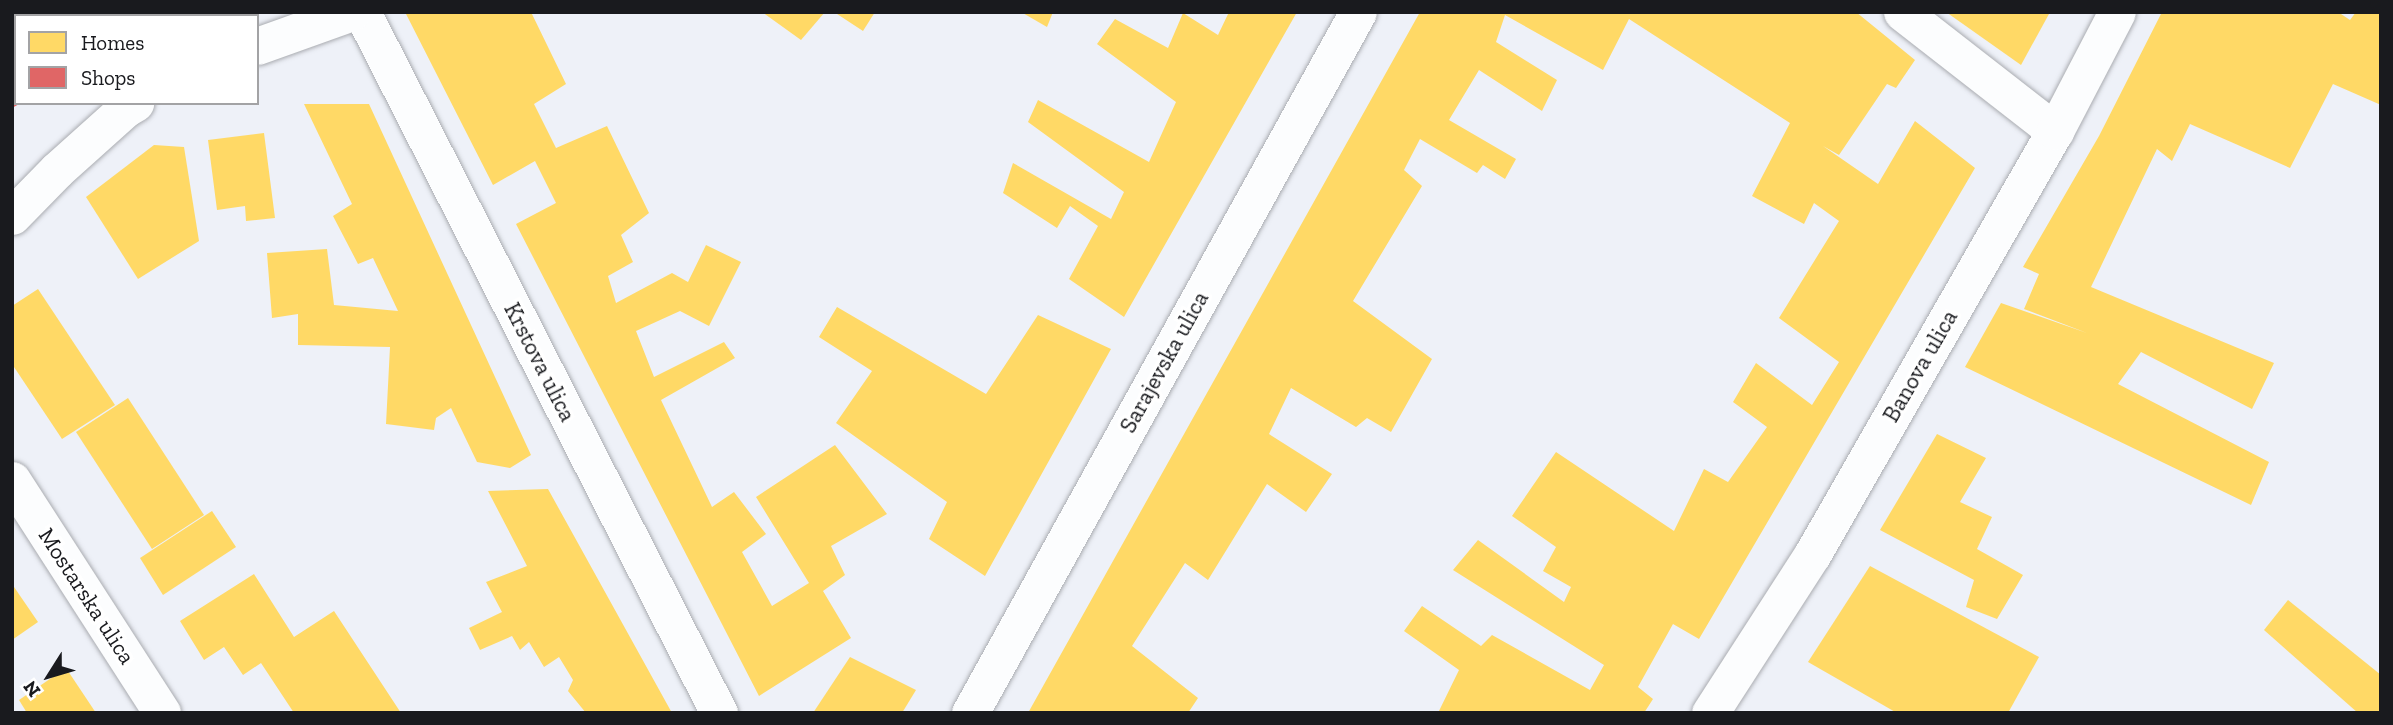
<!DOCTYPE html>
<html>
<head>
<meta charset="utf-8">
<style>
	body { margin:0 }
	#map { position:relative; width:2393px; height:725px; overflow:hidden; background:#eef1f8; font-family:"Zilla Slab",serif }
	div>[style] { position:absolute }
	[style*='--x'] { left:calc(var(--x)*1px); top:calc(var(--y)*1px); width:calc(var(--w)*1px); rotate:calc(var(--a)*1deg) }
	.homes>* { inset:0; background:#ffd966 }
	.shops>* { inset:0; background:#e06666 }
	.roads { filter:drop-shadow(0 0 2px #aaacb1) drop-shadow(0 0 2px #aaacb1) }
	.minor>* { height:37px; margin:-18.5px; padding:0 18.5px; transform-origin:18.5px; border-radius:18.5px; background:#fcfdfe }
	span { translate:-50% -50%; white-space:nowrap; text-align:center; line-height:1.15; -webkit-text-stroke:7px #fff; paint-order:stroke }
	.street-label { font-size:23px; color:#191a1e }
	.frame { position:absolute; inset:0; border:14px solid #191a1e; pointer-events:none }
	.legend { position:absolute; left:14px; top:14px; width:245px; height:91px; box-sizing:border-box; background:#fff; border:2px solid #a3a3a5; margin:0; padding:9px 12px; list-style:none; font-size:21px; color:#191a1e }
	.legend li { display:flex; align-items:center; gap:14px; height:35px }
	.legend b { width:35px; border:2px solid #a3a3a5 }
	.north { position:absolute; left:14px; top:641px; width:70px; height:70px; -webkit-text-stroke:5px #fff; paint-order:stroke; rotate:233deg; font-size:19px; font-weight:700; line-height:28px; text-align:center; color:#191a1e }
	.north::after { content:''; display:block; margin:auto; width:24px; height:32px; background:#191a1e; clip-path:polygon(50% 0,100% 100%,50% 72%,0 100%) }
</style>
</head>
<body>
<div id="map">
	<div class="homes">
		<i style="clip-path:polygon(405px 12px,531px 12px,566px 84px,534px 104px,556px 148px,607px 126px,649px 213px,621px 235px,633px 262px,608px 276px,616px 303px,672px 273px,688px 282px,706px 245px,741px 262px,709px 326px,680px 311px,636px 331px,654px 377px,724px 342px,735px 358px,661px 400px,712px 507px,734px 492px,766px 534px,742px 552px,772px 606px,809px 583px,756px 497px,835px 445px,887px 514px,831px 546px,845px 575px,823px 591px,851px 638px,759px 696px,516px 224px,556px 203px,535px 161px,493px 185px)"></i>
		<i style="clip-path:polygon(762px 12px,825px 12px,801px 40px)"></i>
		<i style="clip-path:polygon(834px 12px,875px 12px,863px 31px)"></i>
		<i style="clip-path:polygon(1021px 12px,1053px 12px,1047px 27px)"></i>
		<i style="clip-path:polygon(1229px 12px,1297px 12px,1124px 317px,1069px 279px,1098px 226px,1070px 206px,1057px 228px,1003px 193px,1013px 163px,1111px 219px,1124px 192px,1028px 122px,1038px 100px,1149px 162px,1176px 102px,1097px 44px,1115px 19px,1168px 48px,1183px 13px,1218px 35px)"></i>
		<i style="clip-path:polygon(1420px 12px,1856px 12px,1915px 60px,1896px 88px,1887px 84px,1839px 155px,1823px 146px,1878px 184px,1915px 121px,1975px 168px,1699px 639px,1673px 624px,1638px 687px,1653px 699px,1644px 713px,1438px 713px,1459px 670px,1404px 631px,1422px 606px,1481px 646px,1492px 635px,1590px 690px,1604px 665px,1453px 570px,1478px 540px,1564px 602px,1571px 587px,1543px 571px,1556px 547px,1512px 516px,1556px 452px,1674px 531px,1704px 469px,1728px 482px,1767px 427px,1733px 402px,1756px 363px,1812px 405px,1839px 362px,1779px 318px,1839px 221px,1814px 203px,1804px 224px,1752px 196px,1790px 123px,1629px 19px,1603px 70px,1505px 15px,1496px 42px,1557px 80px,1542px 111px,1479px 70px,1449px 120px,1516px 159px,1505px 179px,1483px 165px,1477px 173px,1420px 139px,1404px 170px,1422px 186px,1353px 301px,1432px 359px,1391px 432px,1367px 418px,1356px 427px,1291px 388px,1269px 434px,1332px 474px,1306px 512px,1267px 484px,1208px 580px,1185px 563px,1132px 646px,1198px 698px,1188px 713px,1028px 713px)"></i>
		<i style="clip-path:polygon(1946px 12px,2046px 12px,2049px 14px,2021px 65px)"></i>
		<i style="clip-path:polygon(2162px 12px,2338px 12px,2350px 20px,2356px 12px,2381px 12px,2381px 105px,2333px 84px,2290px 168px,2190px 124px,2172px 161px,2157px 149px,2091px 287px,2274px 363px,2252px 409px,2141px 352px,2118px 384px,2269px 462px,2251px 505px,1965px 367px,2001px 303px,2087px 333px,2024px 309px,2039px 274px,2023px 267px,2099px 136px)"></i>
		<i style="clip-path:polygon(304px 104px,369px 104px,531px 455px,510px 468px,477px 462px,451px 408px,436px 418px,434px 430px,386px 424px,390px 347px,298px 345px,298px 314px,272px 318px,267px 253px,327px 249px,334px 305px,398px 311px,373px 258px,358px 264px,333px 216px,352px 204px)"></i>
		<i style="clip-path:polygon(264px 133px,275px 218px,246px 221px,245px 206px,217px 210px,208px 140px)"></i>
		<i style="clip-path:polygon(154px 145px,184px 147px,199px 241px,138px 279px,86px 197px)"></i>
		<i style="clip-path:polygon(38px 289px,115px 405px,62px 439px,12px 364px,12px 306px)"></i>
		<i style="clip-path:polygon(837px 307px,986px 394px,1038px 315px,1111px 349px,985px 576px,929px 539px,947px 502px,836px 423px,872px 371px,819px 337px)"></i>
		<i style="clip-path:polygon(128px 398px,204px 515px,152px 549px,76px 432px)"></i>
		<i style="clip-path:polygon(1937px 434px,1986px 458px,1960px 502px,1992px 517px,1977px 549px,2023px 575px,1997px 619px,1966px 607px,1974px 580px,1880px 530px)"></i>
		<i style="clip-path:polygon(548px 489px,672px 713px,586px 713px,568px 691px,573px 680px,559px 657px,544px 667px,529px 642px,520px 650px,512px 636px,480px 650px,469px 628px,502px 612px,486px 582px,527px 566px,488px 491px)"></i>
		<i style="clip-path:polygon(212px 511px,236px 547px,163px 595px,140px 558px)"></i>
		<i style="clip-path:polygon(1870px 566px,2039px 657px,2008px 713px,1897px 713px,1808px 662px)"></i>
		<i style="clip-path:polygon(254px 574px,294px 637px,334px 611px,401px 713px,294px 713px,261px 663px,243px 675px,224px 647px,204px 660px,180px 621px)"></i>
		<i style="clip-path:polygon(12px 584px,38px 622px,12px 640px)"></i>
		<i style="clip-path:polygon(2288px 600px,2381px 675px,2381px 713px,2358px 713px,2264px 630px)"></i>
		<i style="clip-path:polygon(850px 657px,916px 690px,902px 713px,813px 713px)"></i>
		<i style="clip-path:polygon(66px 668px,96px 713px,27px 713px,19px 700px)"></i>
	</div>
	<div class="shops">
		<i style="clip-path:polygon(12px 12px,195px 12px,188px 16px,16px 16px,16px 103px,21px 103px,12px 108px)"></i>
	</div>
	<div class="roads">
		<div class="minor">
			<i style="--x:362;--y:12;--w:787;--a:63.01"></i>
			<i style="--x:1902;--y:12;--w:194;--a:37.9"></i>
			<i style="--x:257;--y:46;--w:101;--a:-19.7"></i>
			<i style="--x:12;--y:216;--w:64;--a:-45.6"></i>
			<i style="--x:57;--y:170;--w:91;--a:-41.9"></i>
			<i style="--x:125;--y:109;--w:12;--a:-31"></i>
			<i style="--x:12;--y:480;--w:277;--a:57.2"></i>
			<i style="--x:970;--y:713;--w:801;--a:-61.04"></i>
			<i style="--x:1710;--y:713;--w:188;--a:-57.2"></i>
			<i style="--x:1812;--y:555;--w:489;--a:-60.2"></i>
			<i style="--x:2055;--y:131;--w:134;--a:-62.5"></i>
		</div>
	</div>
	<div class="street-label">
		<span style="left:540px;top:362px;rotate:63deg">Krstova ulica</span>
		<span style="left:1164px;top:362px;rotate:-61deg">Sarajevska ulica</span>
		<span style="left:1920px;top:366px;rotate:-60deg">Banova ulica</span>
		<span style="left:87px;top:596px;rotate:57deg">Mostarska ulica</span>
	</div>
	<div class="frame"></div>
	<ul class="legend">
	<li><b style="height:19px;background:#ffd966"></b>Homes</li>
	<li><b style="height:19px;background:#e06666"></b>Shops</li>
	</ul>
	<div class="north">N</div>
</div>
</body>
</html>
